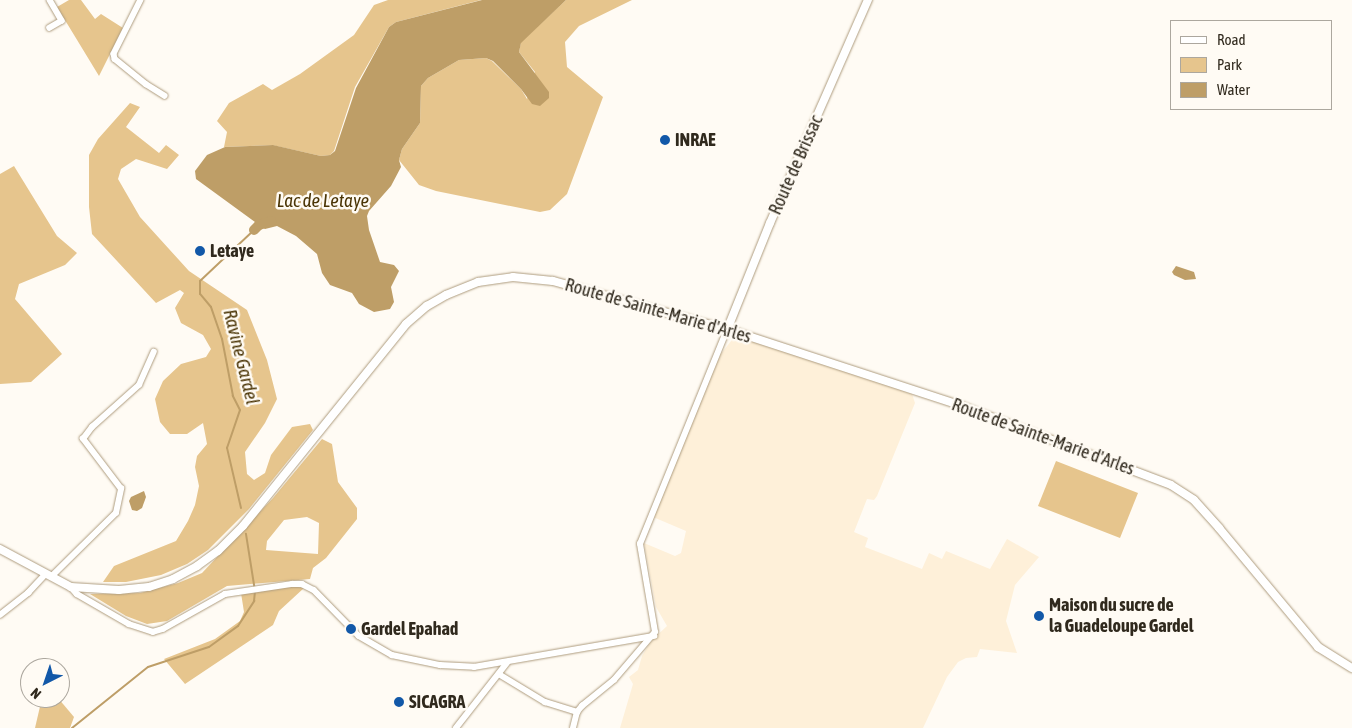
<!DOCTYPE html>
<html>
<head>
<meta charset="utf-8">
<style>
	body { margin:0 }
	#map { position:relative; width:1352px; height:728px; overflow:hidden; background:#fffbf4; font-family:"Asap Condensed",sans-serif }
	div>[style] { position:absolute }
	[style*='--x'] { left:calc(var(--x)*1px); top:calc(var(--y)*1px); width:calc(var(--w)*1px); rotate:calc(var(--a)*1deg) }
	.built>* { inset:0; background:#fef0d9 }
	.green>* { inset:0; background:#e6c58d }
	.water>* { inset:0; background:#be9e67 }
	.stream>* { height:2px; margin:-1px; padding:0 1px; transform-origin:1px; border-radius:1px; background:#be9e67 }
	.river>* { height:10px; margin:-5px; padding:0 5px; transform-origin:5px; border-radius:5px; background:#be9e67 }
	.roads { filter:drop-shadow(0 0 1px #ae9c7e) drop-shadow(0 0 1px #ae9c7e) }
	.street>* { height:5.5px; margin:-2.75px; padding:0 2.75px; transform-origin:2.75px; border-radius:2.75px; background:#fff }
	.secondary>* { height:8px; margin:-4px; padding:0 4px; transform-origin:4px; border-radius:4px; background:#fff }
	.dots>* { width:14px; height:14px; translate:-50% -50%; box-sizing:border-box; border:2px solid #fffbf4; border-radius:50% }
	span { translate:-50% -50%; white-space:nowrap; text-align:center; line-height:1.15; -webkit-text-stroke:5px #fffbf4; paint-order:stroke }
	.poi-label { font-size:18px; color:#30291d; font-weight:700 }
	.left { translate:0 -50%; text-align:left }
	.street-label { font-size:18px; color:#30291d }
	.water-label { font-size:19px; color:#4b3506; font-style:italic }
	.legend { position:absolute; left:1170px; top:20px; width:162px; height:90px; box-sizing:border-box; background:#fffbf4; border:1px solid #aca79e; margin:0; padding:6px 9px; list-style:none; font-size:15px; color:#30291d }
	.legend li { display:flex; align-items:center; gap:10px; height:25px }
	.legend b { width:25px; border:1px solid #aca79e }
	.north { position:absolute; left:20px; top:658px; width:50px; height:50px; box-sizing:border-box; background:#fffbf4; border:1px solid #aca79e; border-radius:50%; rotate:221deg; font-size:14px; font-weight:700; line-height:20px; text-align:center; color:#30291d }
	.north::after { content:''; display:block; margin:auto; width:18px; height:22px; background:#1258a8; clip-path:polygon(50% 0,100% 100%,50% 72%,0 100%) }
</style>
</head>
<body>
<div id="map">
	<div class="built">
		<i style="clip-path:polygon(735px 336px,824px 363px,912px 394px,915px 403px,877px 496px,874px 500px,867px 499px,854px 532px,868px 538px,865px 547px,922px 569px,929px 553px,942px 559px,946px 551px,990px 569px,1007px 539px,1039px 557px,1015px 585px,1006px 621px,1017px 653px,980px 649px,977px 657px,966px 658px,958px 662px,947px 677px,923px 728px,620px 728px,633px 684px,629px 677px,638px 670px,642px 656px,651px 641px,667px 626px,656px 607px,644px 543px,675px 556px,681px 553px,686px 531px,653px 517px,720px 355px)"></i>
	</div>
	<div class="green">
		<i style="clip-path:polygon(69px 0,81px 0,95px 19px,101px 14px,123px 28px,99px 76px,57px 7px)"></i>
		<i style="clip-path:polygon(388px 0,481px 0,396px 22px,389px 27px,355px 87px,334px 151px,330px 155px,321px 156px,272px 145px,224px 147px,227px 132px,217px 121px,229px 103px,263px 84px,272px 90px,300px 74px,354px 35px,374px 5px)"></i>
		<i style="clip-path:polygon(566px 0,632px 0,579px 26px,565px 42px,567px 67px,603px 97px,567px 194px,550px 210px,540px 212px,436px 191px,419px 185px,399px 160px,402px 149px,420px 123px,421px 86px,428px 78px,459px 60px,486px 58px,492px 61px,521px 89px,527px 99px,535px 72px,519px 52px,521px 42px)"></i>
		<i style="clip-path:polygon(130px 103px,140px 107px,126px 127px,159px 153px,166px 145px,179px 155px,167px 169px,136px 159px,121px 169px,118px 179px,140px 217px,189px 271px,247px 310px,267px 360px,277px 399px,265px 423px,245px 452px,247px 474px,254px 480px,265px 473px,271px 455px,292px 427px,310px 424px,313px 430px,249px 509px,208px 550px,187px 564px,161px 575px,126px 582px,103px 582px,114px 566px,176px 541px,188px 521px,195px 505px,199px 486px,195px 467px,197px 456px,207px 444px,203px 423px,187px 434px,170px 434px,160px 422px,155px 399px,163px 381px,181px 364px,206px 357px,211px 349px,203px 335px,181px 323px,175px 308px,184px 293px,180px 290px,156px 303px,92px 234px,89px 207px,89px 155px,98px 139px)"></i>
		<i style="clip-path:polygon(14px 166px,57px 236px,77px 253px,65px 265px,19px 284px,15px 299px,62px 354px,31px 382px,0 384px,0 174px)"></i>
		<i style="clip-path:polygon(evenodd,322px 439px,332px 444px,338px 482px,357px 508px,357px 519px,326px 558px,313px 568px,310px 579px,227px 586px,167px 621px,147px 624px,126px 616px,90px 594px,140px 593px,178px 583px,202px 573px,273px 498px,322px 439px,307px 517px,319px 523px,318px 554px,266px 550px,267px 541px,284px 520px,307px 517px)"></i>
		<i style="clip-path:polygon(1056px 461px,1138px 493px,1120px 538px,1038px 506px)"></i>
		<i style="clip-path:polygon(292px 586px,304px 588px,279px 611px,273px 625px,185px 684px,164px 659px,215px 639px,240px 621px,244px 612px,241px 593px)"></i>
		<i style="clip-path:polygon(42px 698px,58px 698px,74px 717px,70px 728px,35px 728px)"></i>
	</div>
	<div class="water">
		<i style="clip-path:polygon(482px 0,566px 0,521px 43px,519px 52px,549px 92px,549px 98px,540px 106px,532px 104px,521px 89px,493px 61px,486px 58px,459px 60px,428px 78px,421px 86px,420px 123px,402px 149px,399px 160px,401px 167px,391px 186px,369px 211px,367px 216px,369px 230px,380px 262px,394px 265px,399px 271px,391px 287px,394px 302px,390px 309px,374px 312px,359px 304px,352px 293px,330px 285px,322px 273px,317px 254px,296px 236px,277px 226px,265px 229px,259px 225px,196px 179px,195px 171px,207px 155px,225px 147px,273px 145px,321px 156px,330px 155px,335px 151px,356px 88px,389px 27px,396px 22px)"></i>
		<i style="clip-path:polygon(1176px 266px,1194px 272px,1196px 279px,1185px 280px,1174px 275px,1172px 272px)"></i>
		<i style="clip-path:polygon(144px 491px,146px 497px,142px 508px,137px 511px,132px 510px,129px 501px,131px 497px)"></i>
	</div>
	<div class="stream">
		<i style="--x:241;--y:508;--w:62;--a:-103.1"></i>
		<i style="--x:227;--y:448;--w:40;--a:-71.1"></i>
		<i style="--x:240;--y:410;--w:16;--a:-117"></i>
		<i style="--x:233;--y:396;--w:58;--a:-100.9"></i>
		<i style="--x:222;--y:339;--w:34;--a:-109"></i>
		<i style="--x:211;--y:307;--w:17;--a:-130"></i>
		<i style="--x:200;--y:294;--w:13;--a:-90"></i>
		<i style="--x:200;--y:281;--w:74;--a:-43.4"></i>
		<i style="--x:72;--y:728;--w:97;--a:-38.8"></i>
		<i style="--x:148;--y:667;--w:64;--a:-18.2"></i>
		<i style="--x:209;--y:647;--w:36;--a:-36"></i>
		<i style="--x:238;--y:626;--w:30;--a:-57"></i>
		<i style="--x:254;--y:601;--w:10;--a:-84"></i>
		<i style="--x:255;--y:591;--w:58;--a:-99"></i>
	</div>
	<div class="river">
		<i style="--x:254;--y:230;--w:7;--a:-45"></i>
		<i style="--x:259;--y:225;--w:13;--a:-18"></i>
	</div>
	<div class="roads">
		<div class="street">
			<i style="--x:50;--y:0;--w:24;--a:60"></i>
			<i style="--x:62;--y:21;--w:14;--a:150"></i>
			<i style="--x:141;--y:0;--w:60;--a:116.6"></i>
			<i style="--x:114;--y:54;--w:5;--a:79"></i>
			<i style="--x:115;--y:59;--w:40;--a:39"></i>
			<i style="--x:146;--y:84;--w:22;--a:32"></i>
			<i style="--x:51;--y:577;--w:91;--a:-44.6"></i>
			<i style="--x:116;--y:513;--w:25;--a:-78"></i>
			<i style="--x:121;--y:489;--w:63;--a:-127.2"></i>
			<i style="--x:83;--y:439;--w:15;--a:-53"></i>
			<i style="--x:92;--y:427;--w:63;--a:-41.8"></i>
			<i style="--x:139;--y:385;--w:36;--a:-66"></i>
			<i style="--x:71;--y:587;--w:9;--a:49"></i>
			<i style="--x:77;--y:594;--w:60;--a:30"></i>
			<i style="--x:129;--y:624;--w:25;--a:18"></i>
			<i style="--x:153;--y:632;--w:10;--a:-17"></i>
			<i style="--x:163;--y:629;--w:71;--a:-29.4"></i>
			<i style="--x:225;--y:594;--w:68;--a:-8.5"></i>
			<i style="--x:292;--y:584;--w:10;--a:0"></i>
			<i style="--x:302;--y:584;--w:13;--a:27"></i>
			<i style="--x:314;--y:590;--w:64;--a:45.6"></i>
			<i style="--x:359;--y:636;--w:38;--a:30"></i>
			<i style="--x:392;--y:655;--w:49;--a:11.8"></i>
			<i style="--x:440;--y:665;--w:34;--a:3"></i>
			<i style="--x:474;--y:667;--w:183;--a:-9.8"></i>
			<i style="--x:0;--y:615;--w:36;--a:-38"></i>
			<i style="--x:28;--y:593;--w:25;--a:-47"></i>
			<i style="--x:499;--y:674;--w:54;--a:31.3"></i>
			<i style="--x:545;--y:702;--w:34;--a:17"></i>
			<i style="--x:456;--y:728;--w:83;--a:-51.9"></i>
			<i style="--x:573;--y:728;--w:16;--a:-76"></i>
			<i style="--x:577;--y:712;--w:8;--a:-50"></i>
			<i style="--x:582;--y:706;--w:41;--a:-39.1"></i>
			<i style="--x:614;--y:680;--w:63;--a:-49.5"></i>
			<i style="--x:655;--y:632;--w:89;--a:-99.7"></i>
			<i style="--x:640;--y:544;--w:231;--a:-67.9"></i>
		</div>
		<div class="secondary">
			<i style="--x:727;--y:330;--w:115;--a:-68.1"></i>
			<i style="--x:770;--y:223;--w:244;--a:-66.3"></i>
			<i style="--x:0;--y:549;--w:81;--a:28.2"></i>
			<i style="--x:71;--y:587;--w:48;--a:3.6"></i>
			<i style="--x:119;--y:590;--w:30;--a:-6"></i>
			<i style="--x:149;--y:587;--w:25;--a:-18"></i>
			<i style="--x:173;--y:579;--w:27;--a:-28"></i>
			<i style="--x:197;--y:566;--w:26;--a:-36"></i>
			<i style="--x:218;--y:551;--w:35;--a:-45"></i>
			<i style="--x:243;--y:526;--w:260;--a:-51.1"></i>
			<i style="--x:406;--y:324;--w:28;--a:-41"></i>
			<i style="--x:427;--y:306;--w:22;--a:-30"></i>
			<i style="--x:446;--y:295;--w:35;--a:-22"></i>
			<i style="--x:478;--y:282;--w:35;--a:-8"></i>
			<i style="--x:513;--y:277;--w:40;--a:5.7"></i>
			<i style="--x:553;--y:281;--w:193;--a:15.6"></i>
			<i style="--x:739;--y:333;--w:235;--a:18.1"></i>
			<i style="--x:962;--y:406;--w:223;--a:20.7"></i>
			<i style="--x:1171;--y:485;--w:27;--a:33"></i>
			<i style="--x:1194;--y:500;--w:38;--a:48"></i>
			<i style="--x:1219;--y:528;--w:155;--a:50.2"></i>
			<i style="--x:1318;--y:647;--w:40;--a:32"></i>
		</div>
	</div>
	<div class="dots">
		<i style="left:665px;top:140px;background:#1258a8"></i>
		<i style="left:200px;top:251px;background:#1258a8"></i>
		<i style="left:1039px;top:616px;background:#1258a8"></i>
		<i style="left:351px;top:629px;background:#1258a8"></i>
		<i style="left:399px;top:702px;background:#1258a8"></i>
	</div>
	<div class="poi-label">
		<span class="left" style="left:675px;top:140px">INRAE</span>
		<span class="left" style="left:210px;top:251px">Letaye</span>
		<span class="left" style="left:1049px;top:616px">Maison du sucre de<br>la Guadeloupe Gardel</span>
		<span class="left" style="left:361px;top:629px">Gardel Epahad</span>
		<span class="left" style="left:409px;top:702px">SICAGRA</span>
	</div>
	<div class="street-label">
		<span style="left:796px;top:165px;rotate:-66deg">Route de Brissac</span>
		<span style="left:658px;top:311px;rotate:16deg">Route de Sainte-Marie d'Arles</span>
		<span style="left:1043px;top:437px;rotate:20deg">Route de Sainte-Marie d'Arles</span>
	</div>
	<div class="water-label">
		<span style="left:323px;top:201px">Lac de Letaye</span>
		<span style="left:241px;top:357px;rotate:76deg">Ravine Gardel</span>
	</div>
	<ul class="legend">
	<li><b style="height:6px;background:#fff"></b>Road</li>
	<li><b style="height:14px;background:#e6c58d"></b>Park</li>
	<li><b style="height:14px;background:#be9e67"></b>Water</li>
	</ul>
	<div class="north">N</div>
</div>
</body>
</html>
